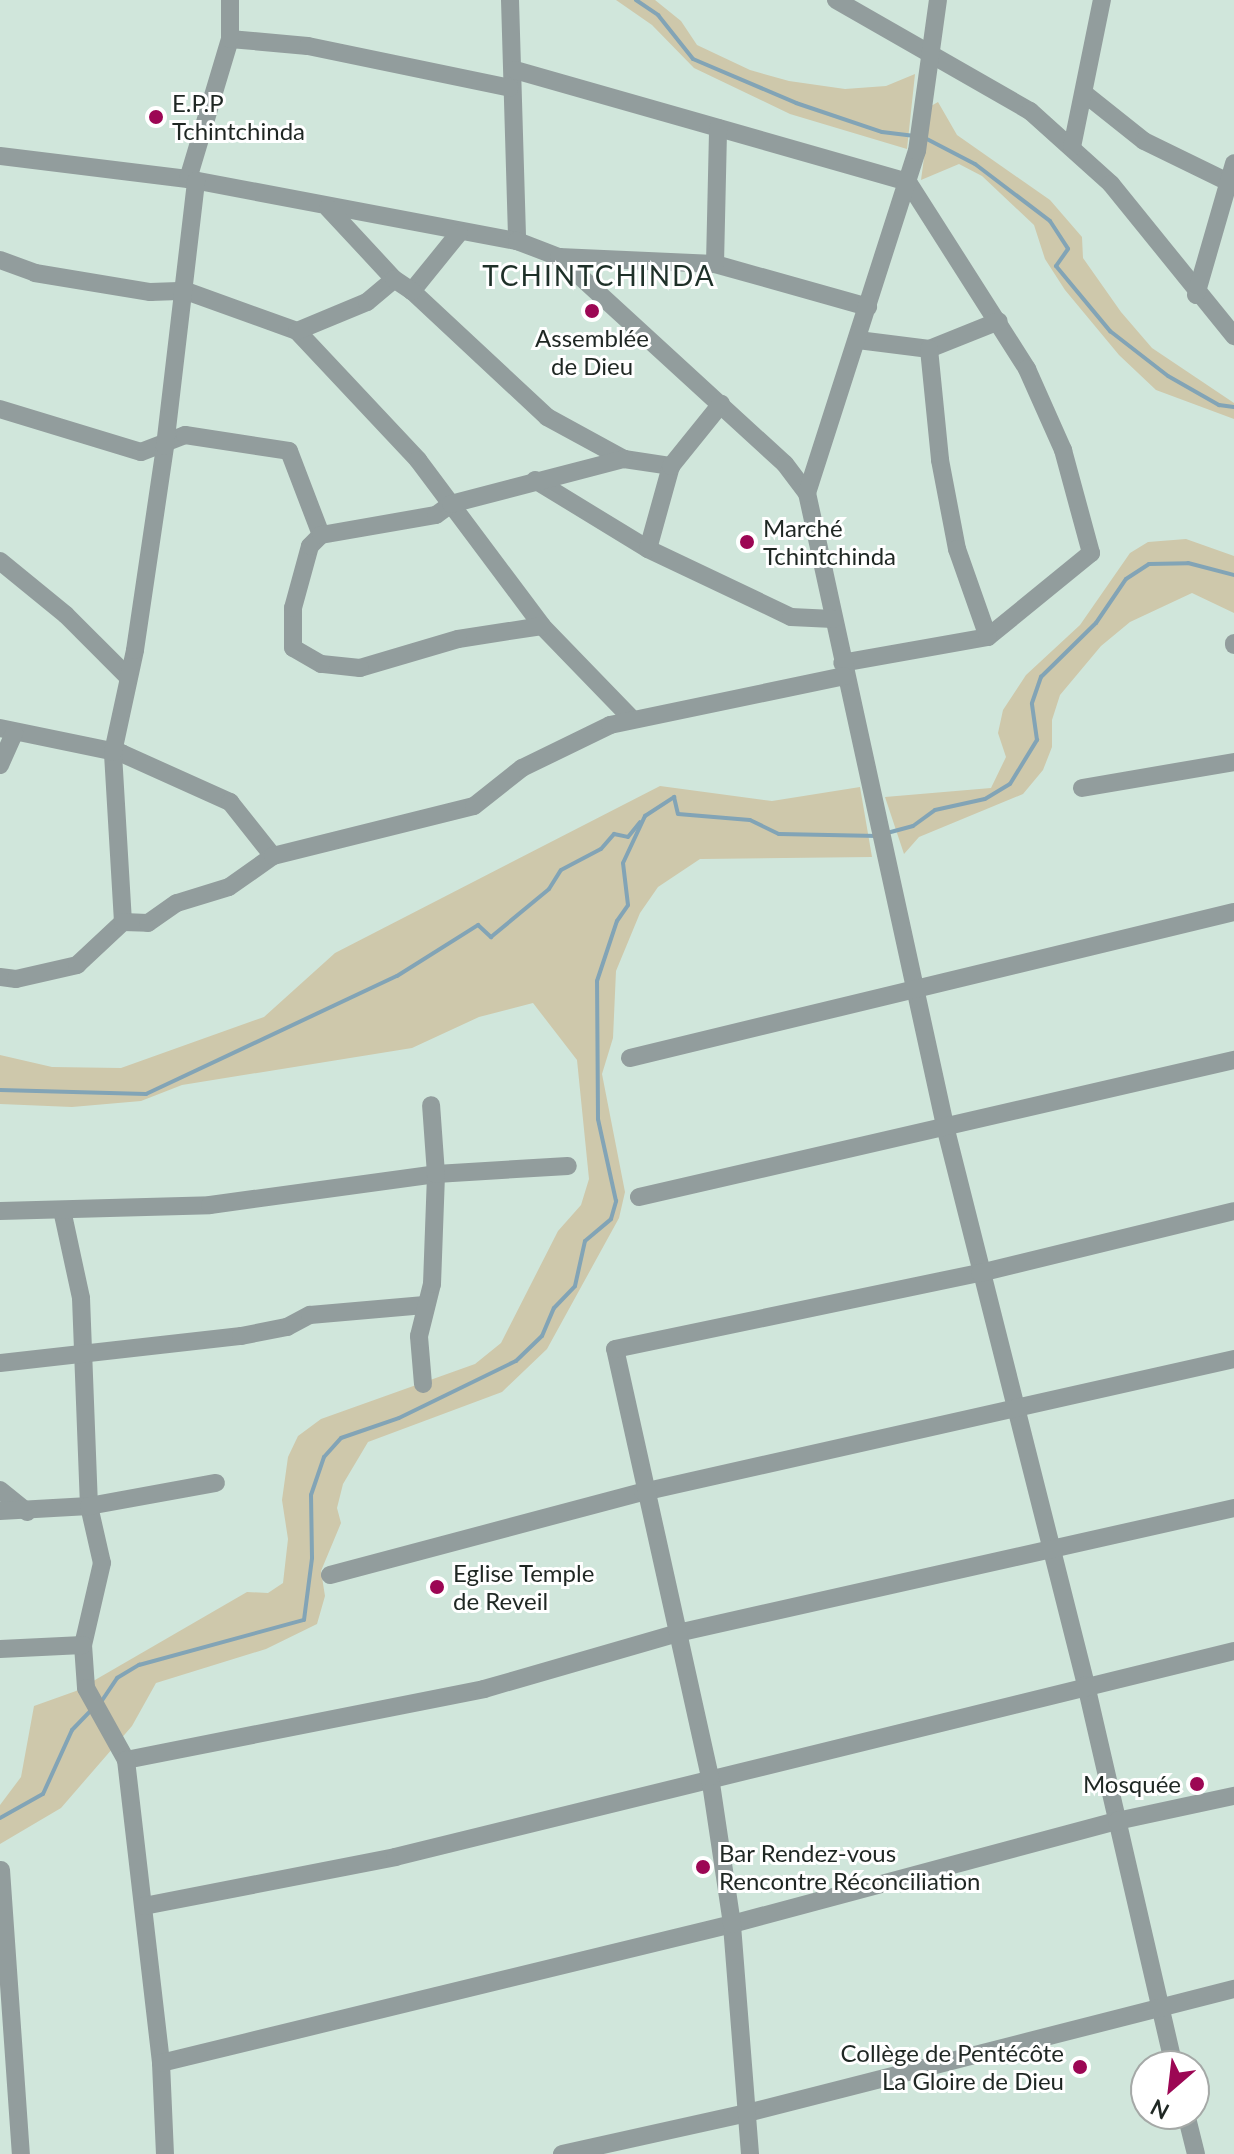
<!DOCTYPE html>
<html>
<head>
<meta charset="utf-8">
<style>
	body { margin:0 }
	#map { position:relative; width:1234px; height:2154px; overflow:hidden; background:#d0e6db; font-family:Lato,sans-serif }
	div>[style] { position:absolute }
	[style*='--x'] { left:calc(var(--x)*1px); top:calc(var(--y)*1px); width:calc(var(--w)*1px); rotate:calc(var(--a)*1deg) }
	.green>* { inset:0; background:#cec8ab }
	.stream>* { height:4px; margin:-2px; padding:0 2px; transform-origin:2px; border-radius:2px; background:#82a4b6 }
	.minor>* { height:18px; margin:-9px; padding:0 9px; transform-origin:9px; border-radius:9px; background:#929d9d }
	.dots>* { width:22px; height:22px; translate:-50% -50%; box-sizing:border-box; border:4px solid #fff; border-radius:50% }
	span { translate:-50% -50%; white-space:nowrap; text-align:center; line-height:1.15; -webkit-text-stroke:6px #fff; paint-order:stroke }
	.poi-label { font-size:24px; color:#1f2723 }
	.left { translate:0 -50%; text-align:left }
	.right { translate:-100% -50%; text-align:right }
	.quarter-label { font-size:28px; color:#1e3028; letter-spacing:2px }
	.north { position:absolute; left:1130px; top:2050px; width:80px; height:80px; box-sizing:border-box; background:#fff; border:2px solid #a5a9a7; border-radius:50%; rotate:208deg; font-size:22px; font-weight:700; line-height:32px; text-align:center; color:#1f2723 }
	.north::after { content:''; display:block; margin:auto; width:28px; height:36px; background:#9c0754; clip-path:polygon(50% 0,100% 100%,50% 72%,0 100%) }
</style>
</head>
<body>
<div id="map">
	<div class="green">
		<i style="clip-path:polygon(616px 0,655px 0,681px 21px,697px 45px,750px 70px,789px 81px,845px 89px,886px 86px,915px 74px,907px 149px,790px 114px,694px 68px,652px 25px)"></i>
		<i style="clip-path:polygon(938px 102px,957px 135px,1050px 200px,1082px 237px,1083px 258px,1121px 312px,1152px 348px,1234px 403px,1234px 419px,1156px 390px,1119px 355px,1065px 290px,1045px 259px,1034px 225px,982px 176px,959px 164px,921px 180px,931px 106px)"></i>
		<i style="clip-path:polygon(1186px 539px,1234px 556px,1234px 613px,1192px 593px,1130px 622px,1101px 646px,1060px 695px,1052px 720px,1052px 747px,1043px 770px,1023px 794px,919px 837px,904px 854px,885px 797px,991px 788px,1006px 757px,998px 733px,1003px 710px,1026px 675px,1080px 625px,1130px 553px,1148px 542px)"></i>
		<i style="clip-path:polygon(660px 786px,772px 801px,860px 787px,872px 857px,700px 859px,658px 887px,640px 913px,616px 971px,613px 1038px,602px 1074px,625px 1192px,619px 1218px,547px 1349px,502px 1392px,368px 1442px,343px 1484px,337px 1508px,341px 1523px,321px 1571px,325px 1596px,317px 1624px,266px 1649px,156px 1683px,132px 1726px,61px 1808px,0 1844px,0 1805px,21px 1777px,34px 1706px,76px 1691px,247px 1592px,268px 1593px,283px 1583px,288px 1539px,282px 1500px,288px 1457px,298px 1436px,321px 1419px,475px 1364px,501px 1343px,558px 1231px,581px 1205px,589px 1179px,577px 1060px,533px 1003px,479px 1017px,412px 1048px,182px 1085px,141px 1101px,72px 1107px,0 1104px,0 1055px,52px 1067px,121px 1068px,264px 1017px,335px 953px)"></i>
	</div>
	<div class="stream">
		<i style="--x:636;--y:0;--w:27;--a:34"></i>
		<i style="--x:658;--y:15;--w:56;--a:51.5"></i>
		<i style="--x:693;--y:59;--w:112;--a:23.1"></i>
		<i style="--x:796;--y:103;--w:91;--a:18.6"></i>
		<i style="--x:882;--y:132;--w:33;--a:7"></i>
		<i style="--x:923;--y:137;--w:59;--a:27.4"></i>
		<i style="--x:975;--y:164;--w:94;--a:37.2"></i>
		<i style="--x:1050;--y:221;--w:33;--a:57"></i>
		<i style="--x:1068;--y:249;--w:21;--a:125"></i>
		<i style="--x:1056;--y:266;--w:85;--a:50.3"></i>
		<i style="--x:1110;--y:331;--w:73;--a:37.8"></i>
		<i style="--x:1168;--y:376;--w:59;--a:29.6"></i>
		<i style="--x:1219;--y:405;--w:15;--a:8"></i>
		<i style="--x:887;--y:833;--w:27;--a:-15"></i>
		<i style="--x:913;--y:826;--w:27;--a:-36"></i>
		<i style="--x:935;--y:810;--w:51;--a:-12.4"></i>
		<i style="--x:985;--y:799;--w:29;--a:-31"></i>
		<i style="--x:1010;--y:784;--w:52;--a:-58.5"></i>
		<i style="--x:1037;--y:740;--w:37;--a:-98"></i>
		<i style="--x:1032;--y:703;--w:28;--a:-71"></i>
		<i style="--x:1041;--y:677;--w:77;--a:-44.5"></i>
		<i style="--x:1096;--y:623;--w:53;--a:-55.7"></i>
		<i style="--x:1126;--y:579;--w:27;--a:-33"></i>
		<i style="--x:1149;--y:564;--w:39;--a:-1"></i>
		<i style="--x:1188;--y:563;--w:48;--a:14.6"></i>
		<i style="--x:0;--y:1090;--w:146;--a:1.6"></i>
		<i style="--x:146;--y:1094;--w:277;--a:-25.2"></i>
		<i style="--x:397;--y:976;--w:96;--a:-32.2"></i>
		<i style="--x:478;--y:925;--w:18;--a:43"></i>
		<i style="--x:491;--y:937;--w:75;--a:-39.6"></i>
		<i style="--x:549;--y:889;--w:22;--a:-58"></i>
		<i style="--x:561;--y:870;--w:45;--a:-27.7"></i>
		<i style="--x:601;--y:849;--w:20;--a:-49"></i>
		<i style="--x:614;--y:834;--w:14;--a:12"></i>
		<i style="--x:628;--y:837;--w:19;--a:-51"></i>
		<i style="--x:101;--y:1702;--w:29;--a:-56"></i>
		<i style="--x:117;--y:1678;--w:26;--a:-31"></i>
		<i style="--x:139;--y:1665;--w:171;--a:-15.3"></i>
		<i style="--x:304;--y:1620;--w:63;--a:-82.6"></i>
		<i style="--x:312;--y:1558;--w:63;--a:-90.9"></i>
		<i style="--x:311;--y:1495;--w:40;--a:-71.1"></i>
		<i style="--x:324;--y:1457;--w:25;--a:-48"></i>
		<i style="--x:341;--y:1438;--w:61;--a:-19"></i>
		<i style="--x:399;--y:1418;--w:130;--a:-26"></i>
		<i style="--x:516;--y:1361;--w:36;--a:-44"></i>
		<i style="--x:542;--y:1336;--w:30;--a:-67"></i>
		<i style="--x:554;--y:1308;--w:30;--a:-46"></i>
		<i style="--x:575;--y:1286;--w:46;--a:-77.5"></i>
		<i style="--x:585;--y:1241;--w:34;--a:-40"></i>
		<i style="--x:611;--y:1219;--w:19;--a:-74"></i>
		<i style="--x:616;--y:1201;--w:84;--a:-102.4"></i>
		<i style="--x:598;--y:1119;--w:138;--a:-90.4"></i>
		<i style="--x:597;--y:981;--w:63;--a:-71.6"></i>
		<i style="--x:617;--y:921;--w:19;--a:-55"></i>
		<i style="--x:628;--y:905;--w:42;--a:-96.8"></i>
		<i style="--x:623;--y:863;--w:52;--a:-64.9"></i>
		<i style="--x:645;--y:816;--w:35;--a:-33"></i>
		<i style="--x:674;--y:797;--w:17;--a:77"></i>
		<i style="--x:678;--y:814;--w:72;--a:4.8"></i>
		<i style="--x:750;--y:820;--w:32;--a:26"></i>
		<i style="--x:779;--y:834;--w:99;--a:1.2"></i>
		<i style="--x:0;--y:1818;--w:49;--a:-29.2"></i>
		<i style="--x:43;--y:1794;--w:70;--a:-65.6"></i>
		<i style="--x:72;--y:1730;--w:28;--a:-46"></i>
	</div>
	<div class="minor">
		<i style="--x:510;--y:0;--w:241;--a:88.3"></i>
		<i style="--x:836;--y:0;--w:224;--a:29.8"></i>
		<i style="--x:1030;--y:111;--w:109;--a:42"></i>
		<i style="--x:1111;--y:184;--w:196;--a:51"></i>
		<i style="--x:230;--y:39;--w:78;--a:5.1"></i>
		<i style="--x:308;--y:46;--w:206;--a:11.7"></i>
		<i style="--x:515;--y:70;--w:409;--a:15.9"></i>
		<i style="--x:908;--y:182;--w:222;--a:57.5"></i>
		<i style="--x:1027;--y:369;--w:89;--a:66"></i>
		<i style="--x:1063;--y:450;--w:107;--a:74.8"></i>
		<i style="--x:1091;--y:553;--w:133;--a:140.8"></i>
		<i style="--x:988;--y:637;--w:148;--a:169.9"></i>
		<i style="--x:1085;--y:94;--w:75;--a:38.5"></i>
		<i style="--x:1144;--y:141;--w:93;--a:26"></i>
		<i style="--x:1072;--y:147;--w:150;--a:-78.5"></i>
		<i style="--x:0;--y:156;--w:189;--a:7"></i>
		<i style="--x:188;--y:179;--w:335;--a:10.7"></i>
		<i style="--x:517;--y:241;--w:45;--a:20.9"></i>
		<i style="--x:559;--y:257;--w:306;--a:42.5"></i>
		<i style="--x:785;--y:464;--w:36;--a:53"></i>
		<i style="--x:807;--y:493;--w:652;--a:77.69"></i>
		<i style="--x:946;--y:1130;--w:572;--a:75.84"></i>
		<i style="--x:1086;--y:1685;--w:391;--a:77"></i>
		<i style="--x:188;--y:179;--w:146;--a:-73.3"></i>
		<i style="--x:230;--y:39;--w:39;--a:-90"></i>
		<i style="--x:328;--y:208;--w:97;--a:47.1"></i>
		<i style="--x:459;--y:233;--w:75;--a:129"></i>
		<i style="--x:412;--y:291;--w:185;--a:43"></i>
		<i style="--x:547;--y:417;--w:88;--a:28.6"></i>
		<i style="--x:624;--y:459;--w:48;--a:8.5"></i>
		<i style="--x:559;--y:257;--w:156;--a:2.6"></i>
		<i style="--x:715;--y:264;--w:159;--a:15.7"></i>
		<i style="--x:0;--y:260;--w:37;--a:20"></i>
		<i style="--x:35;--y:273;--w:117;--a:9.4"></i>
		<i style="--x:150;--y:292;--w:36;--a:-2"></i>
		<i style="--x:186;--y:291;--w:118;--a:19.8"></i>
		<i style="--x:297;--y:331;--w:177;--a:46.8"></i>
		<i style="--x:418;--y:460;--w:207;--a:53.2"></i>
		<i style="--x:542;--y:626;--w:128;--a:45.9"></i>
		<i style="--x:715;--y:264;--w:136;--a:-88.7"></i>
		<i style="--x:1196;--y:295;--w:137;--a:-73.9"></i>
		<i style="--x:297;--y:331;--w:76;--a:-22.5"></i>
		<i style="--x:367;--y:302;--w:35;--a:-40"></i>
		<i style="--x:394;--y:279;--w:22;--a:34"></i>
		<i style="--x:858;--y:340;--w:72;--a:7.2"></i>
		<i style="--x:929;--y:349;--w:75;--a:-21.8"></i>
		<i style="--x:929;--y:349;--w:112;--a:84.3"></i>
		<i style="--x:940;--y:460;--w:91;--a:79.2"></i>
		<i style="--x:957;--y:549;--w:93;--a:70.6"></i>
		<i style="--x:0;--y:409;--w:147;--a:17"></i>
		<i style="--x:141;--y:452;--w:47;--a:-21.1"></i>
		<i style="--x:185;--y:435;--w:105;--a:8.7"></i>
		<i style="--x:289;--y:451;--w:90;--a:69.1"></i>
		<i style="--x:535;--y:480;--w:132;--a:31.4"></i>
		<i style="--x:648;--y:549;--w:158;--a:25.4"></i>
		<i style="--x:791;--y:617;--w:42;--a:2.7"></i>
		<i style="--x:807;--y:493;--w:359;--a:-72.2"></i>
		<i style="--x:917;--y:151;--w:152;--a:-82.1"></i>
		<i style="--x:648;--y:549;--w:86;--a:-74.5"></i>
		<i style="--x:671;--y:466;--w:80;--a:-51.1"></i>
		<i style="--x:0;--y:561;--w:85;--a:39.3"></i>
		<i style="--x:66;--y:615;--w:85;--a:45"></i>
		<i style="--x:542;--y:626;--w:85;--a:171.2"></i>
		<i style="--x:458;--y:639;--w:102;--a:163.5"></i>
		<i style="--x:360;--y:668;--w:39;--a:-174"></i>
		<i style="--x:321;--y:664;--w:32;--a:-150"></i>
		<i style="--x:293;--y:648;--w:40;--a:-90"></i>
		<i style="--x:293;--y:608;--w:64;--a:-74.7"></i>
		<i style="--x:310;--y:546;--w:16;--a:-45"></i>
		<i style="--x:321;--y:535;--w:117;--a:-9.9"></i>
		<i style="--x:436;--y:515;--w:19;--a:-36"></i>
		<i style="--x:451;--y:504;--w:179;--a:-14.6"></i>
		<i style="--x:1234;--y:643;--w:2;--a:90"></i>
		<i style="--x:0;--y:728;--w:124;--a:11.7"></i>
		<i style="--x:121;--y:753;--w:120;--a:24.2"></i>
		<i style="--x:230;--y:802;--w:69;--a:51.5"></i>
		<i style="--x:0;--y:765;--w:35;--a:-66"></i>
		<i style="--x:1082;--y:788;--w:154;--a:-9.7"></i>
		<i style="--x:123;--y:922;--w:170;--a:-93.4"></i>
		<i style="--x:113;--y:752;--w:104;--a:-77.8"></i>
		<i style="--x:135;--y:650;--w:206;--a:-81.6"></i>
		<i style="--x:165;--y:446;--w:267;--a:-83.3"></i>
		<i style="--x:0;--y:977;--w:16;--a:7"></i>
		<i style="--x:16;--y:979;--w:63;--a:-12.9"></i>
		<i style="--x:77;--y:965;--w:63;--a:-43.1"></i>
		<i style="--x:123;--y:922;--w:25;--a:2"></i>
		<i style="--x:148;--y:923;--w:35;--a:-35"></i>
		<i style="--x:177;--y:903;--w:54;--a:-17.1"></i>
		<i style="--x:229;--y:887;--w:54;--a:-35.2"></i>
		<i style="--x:273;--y:856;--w:207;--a:-14"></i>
		<i style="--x:474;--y:806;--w:61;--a:-38.4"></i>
		<i style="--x:522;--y:768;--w:98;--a:-26"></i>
		<i style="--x:610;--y:725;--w:239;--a:-11.8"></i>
		<i style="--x:630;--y:1058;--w:621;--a:-13.59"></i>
		<i style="--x:639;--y:1197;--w:611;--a:-12.97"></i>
		<i style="--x:62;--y:1210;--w:90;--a:77.8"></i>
		<i style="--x:81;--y:1298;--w:208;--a:87.8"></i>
		<i style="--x:89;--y:1506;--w:58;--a:77.2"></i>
		<i style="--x:102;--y:1563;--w:84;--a:103"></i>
		<i style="--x:83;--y:1645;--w:43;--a:86"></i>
		<i style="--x:86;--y:1688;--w:82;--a:60.9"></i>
		<i style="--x:126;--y:1760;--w:365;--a:-11.2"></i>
		<i style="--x:484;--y:1689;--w:206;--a:-16.1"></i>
		<i style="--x:682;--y:1632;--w:566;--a:-12.66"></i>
		<i style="--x:0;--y:1211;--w:210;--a:-1.6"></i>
		<i style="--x:210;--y:1205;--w:228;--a:-7.8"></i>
		<i style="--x:436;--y:1174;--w:132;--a:-3.5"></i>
		<i style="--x:0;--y:1363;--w:243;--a:-6.4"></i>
		<i style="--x:241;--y:1336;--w:47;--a:-11.1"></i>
		<i style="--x:287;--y:1327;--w:26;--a:-28"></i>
		<i style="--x:310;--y:1315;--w:115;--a:-5"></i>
		<i style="--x:423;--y:1384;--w:48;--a:-94.8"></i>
		<i style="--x:419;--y:1336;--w:54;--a:-76"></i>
		<i style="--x:432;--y:1284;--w:110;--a:-87.9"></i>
		<i style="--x:436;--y:1174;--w:69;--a:-94.1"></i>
		<i style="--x:0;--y:1490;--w:35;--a:39"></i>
		<i style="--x:0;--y:1511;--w:89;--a:-3.2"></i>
		<i style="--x:89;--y:1506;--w:129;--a:-10.3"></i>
		<i style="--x:330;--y:1575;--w:324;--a:-14.9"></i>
		<i style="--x:643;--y:1492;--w:606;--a:-12.68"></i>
		<i style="--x:0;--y:1649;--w:83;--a:-2.8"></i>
		<i style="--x:126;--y:1760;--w:305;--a:83.4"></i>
		<i style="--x:161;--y:2063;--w:91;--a:87.5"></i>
		<i style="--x:1;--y:1870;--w:285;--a:86"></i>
		<i style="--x:144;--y:1906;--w:256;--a:-11"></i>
		<i style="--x:395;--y:1857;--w:864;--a:-13.79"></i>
		<i style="--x:161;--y:2063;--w:588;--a:-13.68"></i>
		<i style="--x:732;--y:1924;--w:399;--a:-15"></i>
		<i style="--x:1117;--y:1821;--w:120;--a:-12.1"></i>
		<i style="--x:1186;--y:2114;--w:41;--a:76"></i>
		<i style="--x:562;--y:2154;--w:189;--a:-12.5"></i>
		<i style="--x:747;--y:2113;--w:503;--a:-14.29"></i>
		<i style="--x:750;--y:2154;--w:231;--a:-94.5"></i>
		<i style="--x:732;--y:1924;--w:149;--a:-98.5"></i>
		<i style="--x:710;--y:1777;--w:438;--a:-102.5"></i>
		<i style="--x:615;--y:1349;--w:373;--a:-11.8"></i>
		<i style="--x:980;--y:1273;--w:261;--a:-13.7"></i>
	</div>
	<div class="dots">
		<i style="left:156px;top:117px;background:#9c0754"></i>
		<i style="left:592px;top:311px;background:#9c0754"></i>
		<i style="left:747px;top:542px;background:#9c0754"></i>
		<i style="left:437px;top:1587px;background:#9c0754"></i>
		<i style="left:1197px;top:1784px;background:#9c0754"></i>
		<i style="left:703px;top:1867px;background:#9c0754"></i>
		<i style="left:1080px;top:2067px;background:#9c0754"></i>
	</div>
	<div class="poi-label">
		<span class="left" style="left:172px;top:117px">E.P.P<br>Tchintchinda</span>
		<span style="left:592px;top:352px">Assemblée<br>de Dieu</span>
		<span class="left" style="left:763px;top:542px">Marché<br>Tchintchinda</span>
		<span class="left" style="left:453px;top:1587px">Eglise Temple<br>de Reveil</span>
		<span class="right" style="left:1181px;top:1784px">Mosquée</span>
		<span class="left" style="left:719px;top:1867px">Bar Rendez-vous<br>Rencontre Réconciliation</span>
		<span class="right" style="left:1064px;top:2067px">Collège de Pentécôte<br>La Gloire de Dieu</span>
	</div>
	<div class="quarter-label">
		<span style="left:599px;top:275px">TCHINTCHINDA</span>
	</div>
	<div class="north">N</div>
</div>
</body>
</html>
